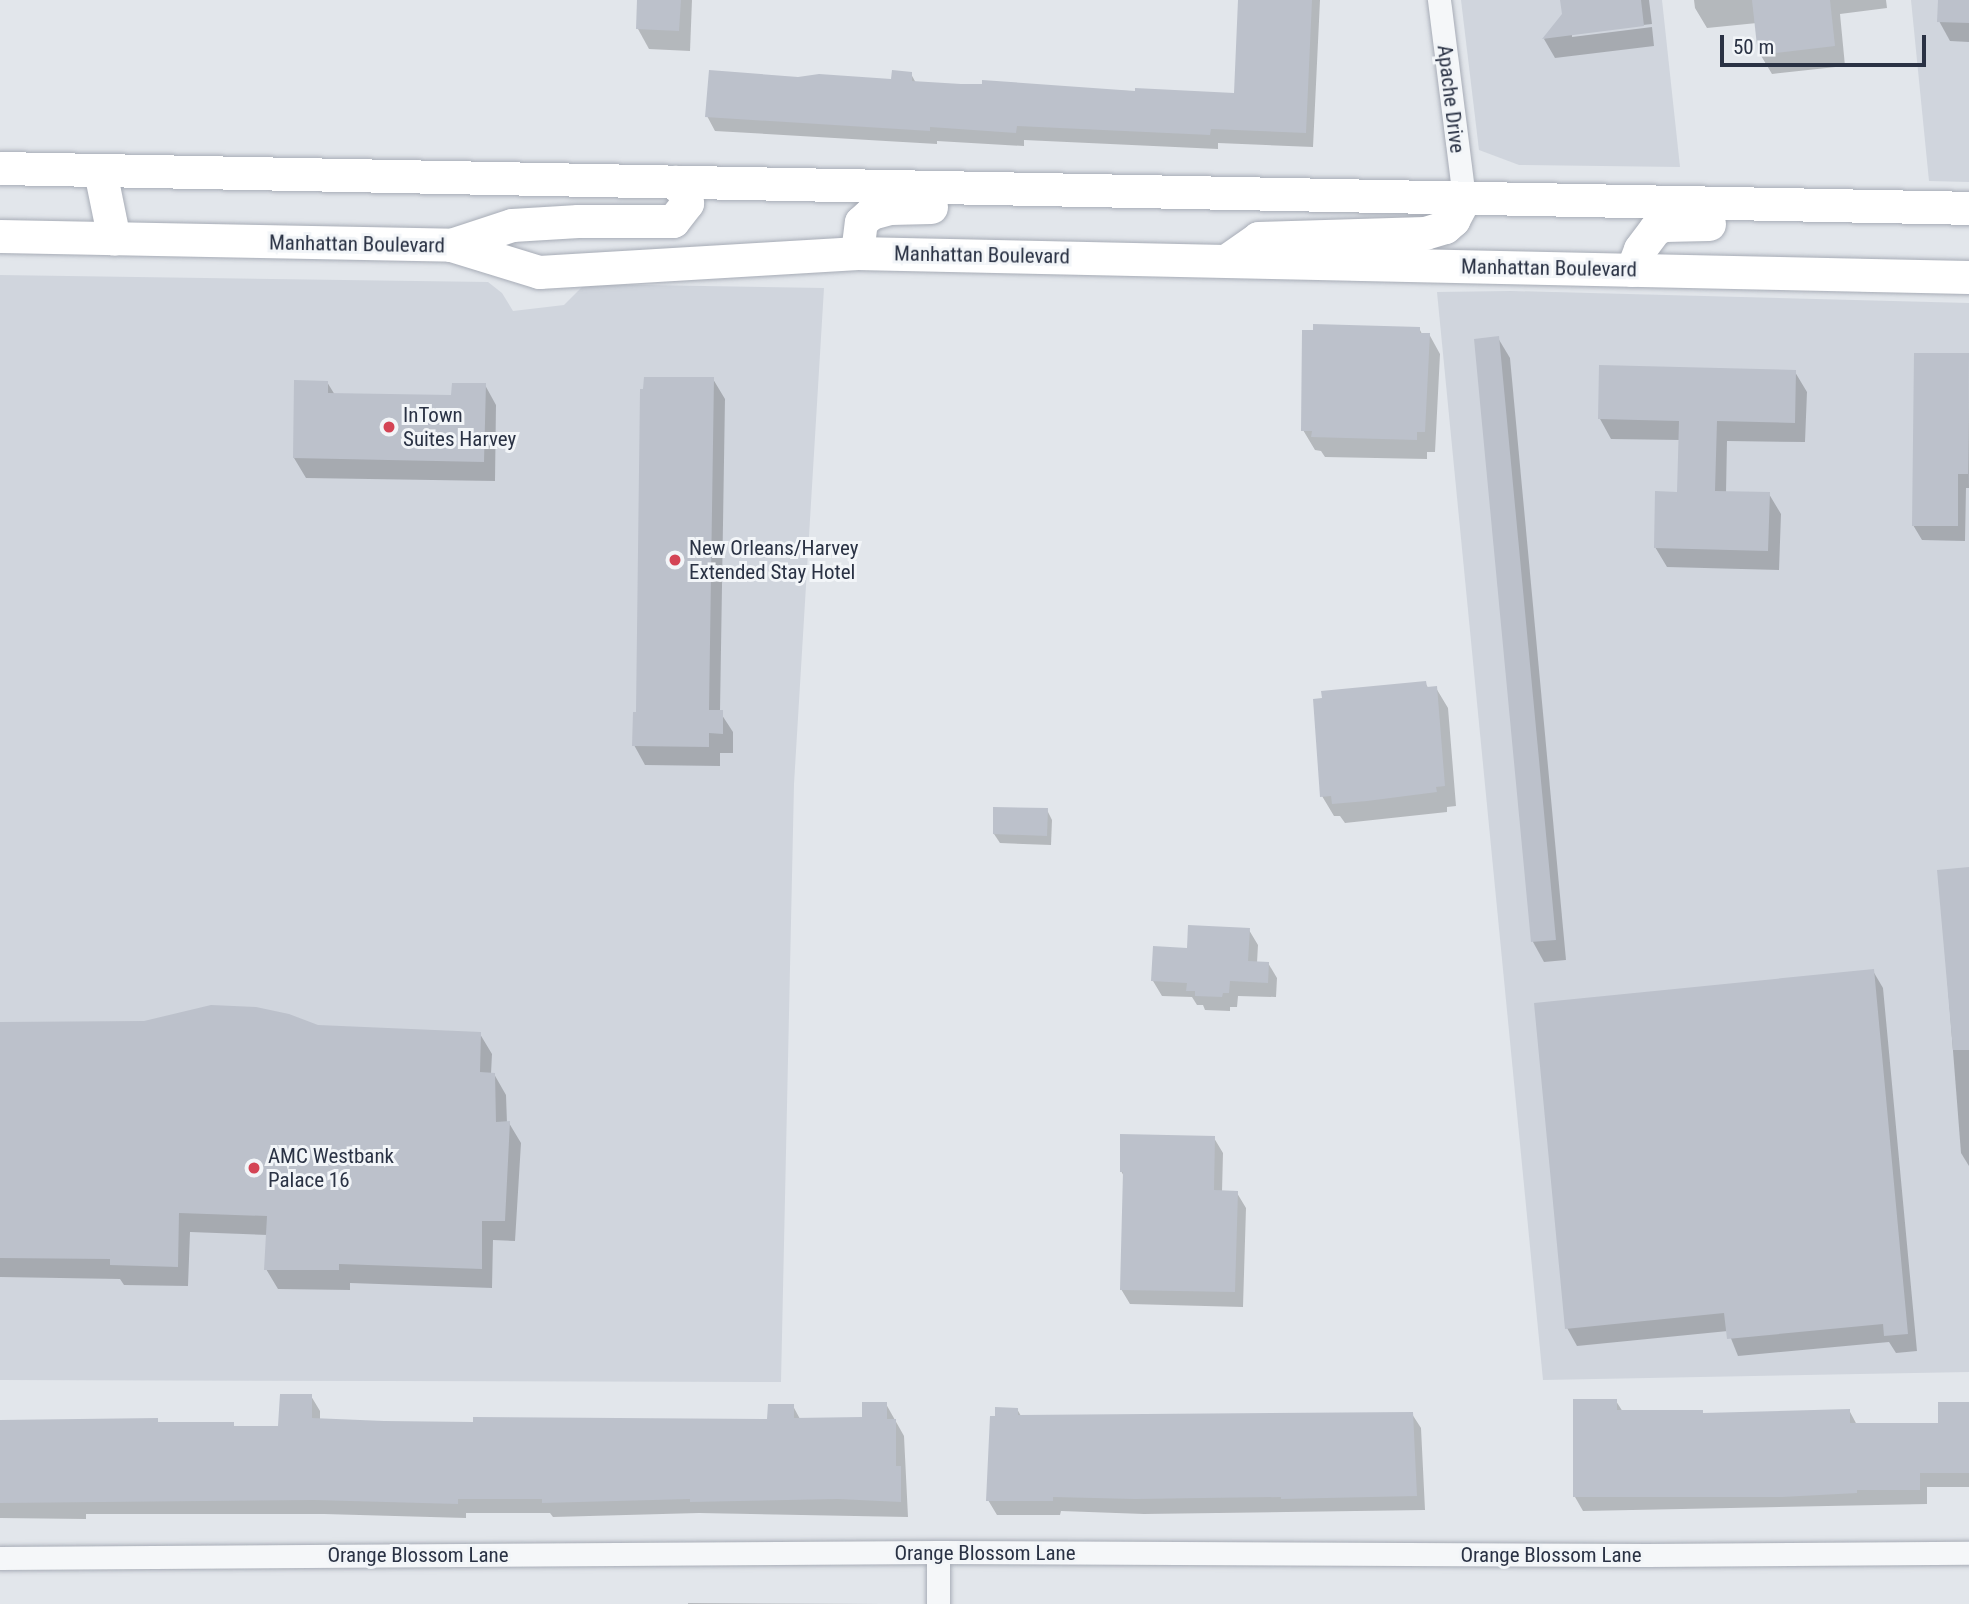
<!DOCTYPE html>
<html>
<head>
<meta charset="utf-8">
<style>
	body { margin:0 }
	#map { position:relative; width:1969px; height:1604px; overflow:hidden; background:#e2e6eb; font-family:"Roboto Condensed",sans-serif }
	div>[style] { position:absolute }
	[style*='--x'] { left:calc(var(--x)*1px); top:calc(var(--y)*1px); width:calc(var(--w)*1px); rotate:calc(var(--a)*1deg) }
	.built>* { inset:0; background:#d0d5dd }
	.shadow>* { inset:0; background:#0003 }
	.building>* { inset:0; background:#bcc1cb }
	.roads { filter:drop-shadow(0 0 2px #a7acb6) drop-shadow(0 0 2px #a7acb6) }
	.street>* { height:23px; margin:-11.5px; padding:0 11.5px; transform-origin:11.5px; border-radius:11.5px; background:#f5f7f9 }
	.secondary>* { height:33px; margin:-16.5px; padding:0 16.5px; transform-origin:16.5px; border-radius:16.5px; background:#fff }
	.dots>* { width:19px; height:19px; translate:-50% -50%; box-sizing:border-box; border:4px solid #f2f5f8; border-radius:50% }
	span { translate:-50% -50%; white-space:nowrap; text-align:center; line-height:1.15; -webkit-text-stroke:6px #f2f5f8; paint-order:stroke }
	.street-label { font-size:21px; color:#2a3244 }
	.poi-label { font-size:21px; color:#2a3244 }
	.left { translate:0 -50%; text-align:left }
	.scale { position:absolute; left:1720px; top:35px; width:206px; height:32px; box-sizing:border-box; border:4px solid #2a3244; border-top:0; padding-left:9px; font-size:21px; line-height:24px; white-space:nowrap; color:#2a3244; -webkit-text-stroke:5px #f2f5f8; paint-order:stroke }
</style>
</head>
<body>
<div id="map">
	<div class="built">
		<i style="clip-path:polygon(1461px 0,1662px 0,1680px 167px,1519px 165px,1479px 150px)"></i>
		<i style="clip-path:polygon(1911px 0,1969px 0,1969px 182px,1929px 181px)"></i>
		<i style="clip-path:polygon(0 275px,488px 282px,502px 293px,513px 311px,564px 305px,585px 284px,824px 288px,794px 784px,781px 1382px,0 1380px)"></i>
		<i style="clip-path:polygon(1510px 291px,1969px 303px,1969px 1372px,1543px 1380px,1437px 292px)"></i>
	</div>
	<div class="shadow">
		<i style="clip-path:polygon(639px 0,692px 0,690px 51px,649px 49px,638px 29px)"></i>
		<i style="clip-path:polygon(1240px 0,1320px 0,1313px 147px,1218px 143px,1218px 149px,1024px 140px,1024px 146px,937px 141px,937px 144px,715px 131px,707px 116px,798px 78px,893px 81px,911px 74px,916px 83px,1236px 95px)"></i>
		<i style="clip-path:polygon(1562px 0,1649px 0,1652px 24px,1572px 33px,1572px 37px,1652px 27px,1654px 46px,1555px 58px,1544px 39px,1564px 14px)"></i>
		<i style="clip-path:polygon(1694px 0,1886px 0,1887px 8px,1840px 14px,1845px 66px,1772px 74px,1760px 54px,1757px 23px,1707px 28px,1695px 8px)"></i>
		<i style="clip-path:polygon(1939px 0,1969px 0,1969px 42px,1950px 41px,1939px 21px)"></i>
		<i style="clip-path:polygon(1419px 328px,1422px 334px,1429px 334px,1440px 354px,1435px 452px,1427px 452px,1427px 459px,1325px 457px,1321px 451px,1315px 450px,1303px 430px)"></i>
		<i style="clip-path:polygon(1498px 338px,1510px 358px,1566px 960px,1544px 962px,1533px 942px)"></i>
		<i style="clip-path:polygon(1968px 355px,1969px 488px,1966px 488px,1965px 541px,1922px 540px,1913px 525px)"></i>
		<i style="clip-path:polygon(1795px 372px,1807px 392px,1805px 442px,1727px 441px,1726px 493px,1769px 494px,1781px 514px,1779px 570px,1667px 567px,1655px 547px,1679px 494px,1680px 440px,1611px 439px,1600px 419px)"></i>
		<i style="clip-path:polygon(713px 379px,725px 399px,720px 712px,733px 732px,733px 753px,720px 753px,720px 766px,645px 765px,634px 745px,638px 713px,645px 391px)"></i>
		<i style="clip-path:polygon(327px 382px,335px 395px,453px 397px,485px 385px,496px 405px,495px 481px,306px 478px,294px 458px)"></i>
		<i style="clip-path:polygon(1425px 683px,1429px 689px,1436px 688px,1448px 708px,1456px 806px,1447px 807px,1447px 812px,1345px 823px,1340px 816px,1334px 816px,1322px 796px,1324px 700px)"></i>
		<i style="clip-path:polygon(1047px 810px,1052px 820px,1051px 845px,1000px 843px,994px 834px)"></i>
		<i style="clip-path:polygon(1969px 869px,1969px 1166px,1961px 1153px,1939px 872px)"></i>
		<i style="clip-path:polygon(1249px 930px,1258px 945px,1257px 963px,1268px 963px,1277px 978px,1276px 997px,1238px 996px,1237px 1007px,1230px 1007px,1230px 1011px,1205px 1010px,1203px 1005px,1197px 1005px,1192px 997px,1162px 996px,1153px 981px,1189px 950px)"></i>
		<i style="clip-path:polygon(1873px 971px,1883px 988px,1917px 1351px,1896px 1353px,1889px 1342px,1738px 1356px,1728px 1331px,1577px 1346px,1567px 1328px)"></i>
		<i style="clip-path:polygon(0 1024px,318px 1027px,480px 1034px,492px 1054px,491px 1074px,494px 1074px,506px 1095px,507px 1123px,509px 1123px,521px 1143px,515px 1241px,493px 1240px,492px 1288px,350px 1283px,350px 1290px,278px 1289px,266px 1269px,268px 1235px,190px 1232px,188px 1286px,124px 1285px,120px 1279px,0 1277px)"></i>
		<i style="clip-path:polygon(1214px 1138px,1223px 1153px,1222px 1192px,1237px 1193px,1246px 1208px,1243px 1307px,1130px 1304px,1121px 1289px,1125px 1178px,1121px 1171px)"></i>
		<i style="clip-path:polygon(311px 1396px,320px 1411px,320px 1420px,384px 1423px,768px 1421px,793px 1406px,800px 1419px,864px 1419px,886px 1404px,904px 1436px,908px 1517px,699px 1513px,553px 1517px,550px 1513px,466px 1513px,466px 1518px,324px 1514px,86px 1514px,86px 1519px,0 1518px,0 1422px,157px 1420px,159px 1424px,233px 1424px,235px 1428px,280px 1427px)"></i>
		<i style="clip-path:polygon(1616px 1401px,1623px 1412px,1703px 1414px,1849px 1410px,1857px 1425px,1939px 1425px,1969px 1404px,1969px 1487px,1927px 1487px,1927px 1504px,1583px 1511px,1575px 1497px)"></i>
		<i style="clip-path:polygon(1017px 1409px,1021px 1416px,1412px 1414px,1421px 1428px,1425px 1510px,1144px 1514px,1061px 1511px,1060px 1515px,997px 1515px,988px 1500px)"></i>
		<i style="clip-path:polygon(688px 1603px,885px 1604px,688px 1604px)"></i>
	</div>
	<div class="building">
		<i style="clip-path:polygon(637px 0,681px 0,679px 31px,636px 29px)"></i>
		<i style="clip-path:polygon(1238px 0,1312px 0,1306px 133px,1211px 129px,1210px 135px,1017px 126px,1016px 133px,930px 127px,930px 131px,705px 117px,709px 70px,798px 77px,819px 74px,891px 79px,892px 70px,912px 72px,912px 81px,961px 84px,982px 84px,982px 80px,1135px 91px,1135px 88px,1234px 93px)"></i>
		<i style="clip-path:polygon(1560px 0,1641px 0,1644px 26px,1542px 39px,1562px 14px)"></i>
		<i style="clip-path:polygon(1752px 0,1830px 0,1835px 46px,1758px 55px)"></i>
		<i style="clip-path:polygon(1938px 0,1969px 0,1969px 23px,1937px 22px)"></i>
		<i style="clip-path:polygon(1313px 324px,1420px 327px,1420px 333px,1430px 333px,1425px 432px,1417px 432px,1417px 440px,1311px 437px,1312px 431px,1301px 431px,1302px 330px,1313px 330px)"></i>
		<i style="clip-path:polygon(1499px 336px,1556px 940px,1531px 942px,1474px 339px)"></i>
		<i style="clip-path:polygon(1914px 353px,1969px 353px,1968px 474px,1958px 474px,1958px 526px,1912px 526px)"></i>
		<i style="clip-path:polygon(1599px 365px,1796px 370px,1795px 423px,1717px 421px,1715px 491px,1770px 492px,1768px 551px,1654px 548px,1655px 491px,1677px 492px,1679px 421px,1598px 419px)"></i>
		<i style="clip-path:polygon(644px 377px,714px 377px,709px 710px,723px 710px,723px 734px,709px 733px,709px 747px,632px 746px,633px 712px,636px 712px,640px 389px,643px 389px)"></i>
		<i style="clip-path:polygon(294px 380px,328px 381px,328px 393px,451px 395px,452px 383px,486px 383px,484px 462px,293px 458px)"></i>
		<i style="clip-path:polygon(1426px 681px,1427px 687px,1437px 686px,1445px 786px,1436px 787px,1437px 792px,1367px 801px,1332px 804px,1331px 796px,1320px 797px,1313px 699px,1322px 698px,1321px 691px)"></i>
		<i style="clip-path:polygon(993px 807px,1048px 808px,1047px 836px,993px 834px)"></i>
		<i style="clip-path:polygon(1969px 867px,1969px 1050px,1953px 1050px,1937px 870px)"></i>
		<i style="clip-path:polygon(1188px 925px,1250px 928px,1248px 961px,1269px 962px,1268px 983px,1230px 981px,1229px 993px,1223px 993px,1222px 997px,1195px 996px,1195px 991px,1186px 991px,1187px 983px,1151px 981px,1153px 946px,1187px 948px)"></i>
		<i style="clip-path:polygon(1874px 969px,1908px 1334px,1884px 1336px,1883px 1324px,1727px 1339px,1724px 1313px,1565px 1329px,1534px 1003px)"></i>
		<i style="clip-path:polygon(211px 1005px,256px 1007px,289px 1014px,318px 1025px,481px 1032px,480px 1072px,495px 1073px,496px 1122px,510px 1121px,505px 1221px,482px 1221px,482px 1269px,339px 1264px,339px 1270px,264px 1270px,267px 1216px,179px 1213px,178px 1267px,110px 1265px,110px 1259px,0 1258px,0 1022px,144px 1021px)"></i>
		<i style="clip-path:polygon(1120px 1134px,1215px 1136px,1214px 1190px,1238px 1191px,1235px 1292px,1120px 1290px,1123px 1172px,1120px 1172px)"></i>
		<i style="clip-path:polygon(280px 1394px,312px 1394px,312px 1418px,384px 1421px,473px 1422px,473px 1417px,767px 1419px,768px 1404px,794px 1404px,794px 1418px,862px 1417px,862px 1402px,887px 1402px,887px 1419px,896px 1419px,896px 1466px,901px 1466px,901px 1502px,838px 1499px,690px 1502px,690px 1499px,542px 1503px,542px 1499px,458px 1499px,458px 1504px,314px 1500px,0 1503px,0 1420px,158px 1418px,158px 1422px,234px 1422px,234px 1426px,278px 1426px)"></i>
		<i style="clip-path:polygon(1573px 1399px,1617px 1399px,1617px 1410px,1703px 1410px,1703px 1413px,1850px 1409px,1850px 1423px,1938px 1423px,1938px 1402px,1969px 1402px,1969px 1473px,1920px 1473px,1920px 1490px,1857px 1490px,1857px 1493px,1782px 1497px,1573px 1497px)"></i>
		<i style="clip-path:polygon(995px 1407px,1018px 1408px,1018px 1415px,1413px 1412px,1417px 1496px,1281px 1499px,1281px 1497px,1135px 1499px,1053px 1497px,1053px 1501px,986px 1501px,990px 1416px,995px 1416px)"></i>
	</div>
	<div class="roads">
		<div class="street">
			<i style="--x:1439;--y:0;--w:201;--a:82.8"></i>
			<i style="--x:0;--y:1558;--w:938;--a:-0.37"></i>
			<i style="--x:938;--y:1552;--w:709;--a:0.24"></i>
			<i style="--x:1647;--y:1555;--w:322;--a:-0.4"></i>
			<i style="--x:938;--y:1604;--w:52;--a:-90"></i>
		</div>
		<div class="secondary">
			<i style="--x:0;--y:168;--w:1969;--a:1.16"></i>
			<i style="--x:100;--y:171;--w:69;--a:78.4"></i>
			<i style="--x:0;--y:236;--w:451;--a:1.1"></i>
			<i style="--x:451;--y:245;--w:92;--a:17.1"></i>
			<i style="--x:539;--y:272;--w:319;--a:-3.4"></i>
			<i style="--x:857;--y:253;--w:1112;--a:1.24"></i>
			<i style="--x:451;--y:245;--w:64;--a:-18.2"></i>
			<i style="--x:512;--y:225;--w:66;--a:-3.5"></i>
			<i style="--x:578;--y:221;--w:95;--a:0"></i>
			<i style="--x:673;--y:221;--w:23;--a:-52"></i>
			<i style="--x:687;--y:203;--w:9;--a:-103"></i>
			<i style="--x:685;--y:194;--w:16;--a:-130"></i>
			<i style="--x:857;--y:253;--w:31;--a:-83"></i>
			<i style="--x:861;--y:222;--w:13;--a:-42"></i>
			<i style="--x:871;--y:213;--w:20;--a:-15"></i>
			<i style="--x:890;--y:208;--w:41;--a:-1.4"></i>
			<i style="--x:1227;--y:260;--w:38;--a:-35"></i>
			<i style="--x:1258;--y:238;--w:167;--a:-1.7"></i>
			<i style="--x:1425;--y:233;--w:21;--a:-17"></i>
			<i style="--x:1445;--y:227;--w:11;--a:-41"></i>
			<i style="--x:1453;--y:220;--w:24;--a:-62"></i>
			<i style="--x:1632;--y:270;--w:22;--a:-69"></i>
			<i style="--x:1640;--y:249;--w:25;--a:-53"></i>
			<i style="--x:1655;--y:229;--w:10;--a:-24"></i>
			<i style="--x:1664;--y:225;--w:45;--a:-1.3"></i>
		</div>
	</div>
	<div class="dots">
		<i style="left:389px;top:427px;background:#d44455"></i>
		<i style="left:675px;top:560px;background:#d44455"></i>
		<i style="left:254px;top:1168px;background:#d44455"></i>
	</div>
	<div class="street-label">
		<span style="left:1451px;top:99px;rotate:83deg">Apache Drive</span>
		<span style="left:357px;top:244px;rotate:1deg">Manhattan Boulevard</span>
		<span style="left:982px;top:255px;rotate:1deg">Manhattan Boulevard</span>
		<span style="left:1549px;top:268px;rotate:1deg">Manhattan Boulevard</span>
		<span style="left:985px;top:1553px">Orange Blossom Lane</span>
		<span style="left:418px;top:1555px">Orange Blossom Lane</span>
		<span style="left:1551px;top:1555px">Orange Blossom Lane</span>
	</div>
	<div class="poi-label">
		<span class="left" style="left:403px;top:427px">InTown<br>Suites Harvey</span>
		<span class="left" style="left:689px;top:560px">New Orleans/Harvey<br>Extended Stay Hotel</span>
		<span class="left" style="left:268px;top:1168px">AMC Westbank<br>Palace 16</span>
	</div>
	<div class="scale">50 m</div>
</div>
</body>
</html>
